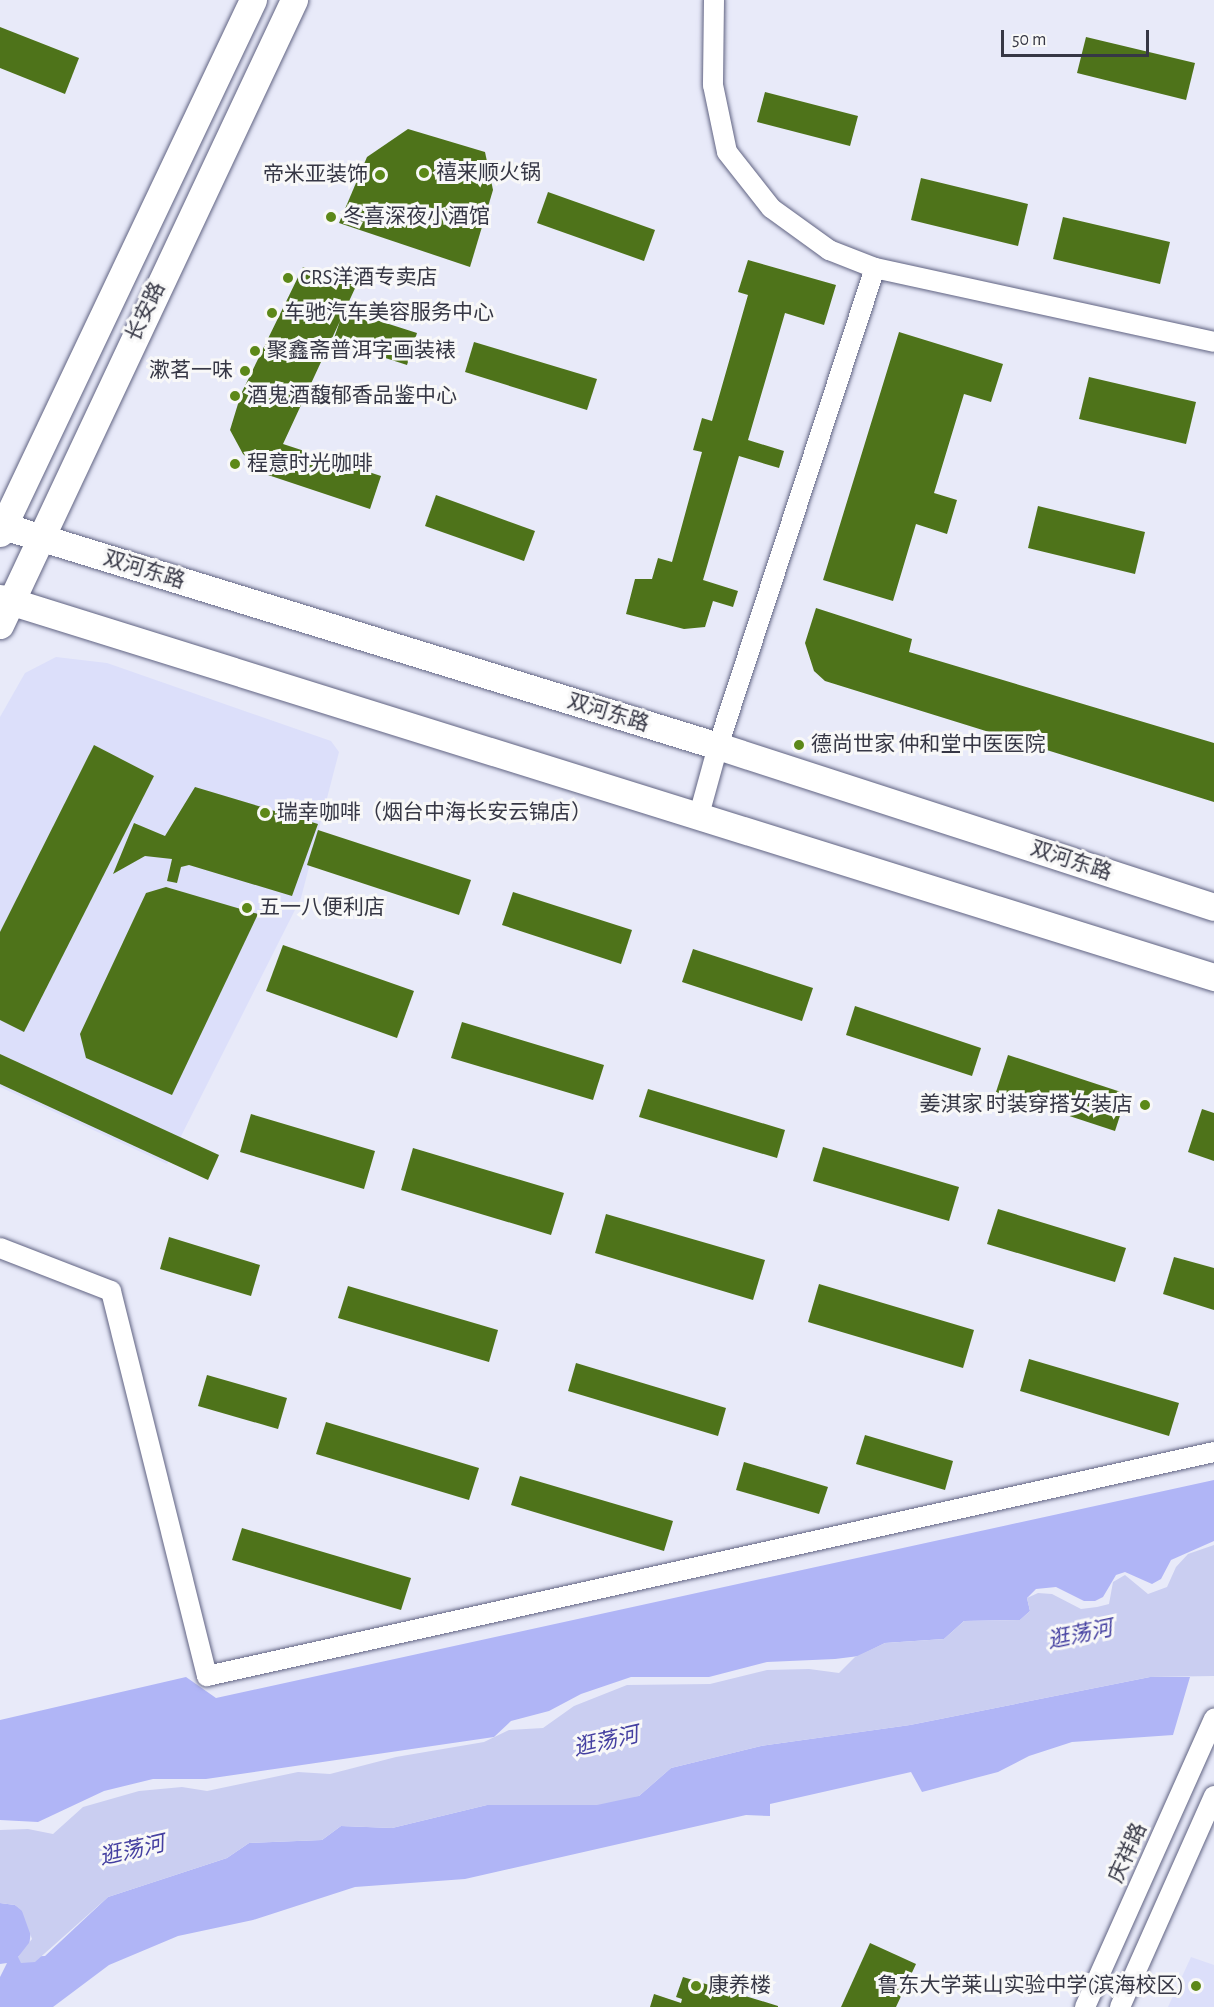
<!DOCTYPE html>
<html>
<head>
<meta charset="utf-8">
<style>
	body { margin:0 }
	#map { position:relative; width:1214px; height:2007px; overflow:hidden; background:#e8eaf9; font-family:"Alegreya Sans","Noto Sans SC",sans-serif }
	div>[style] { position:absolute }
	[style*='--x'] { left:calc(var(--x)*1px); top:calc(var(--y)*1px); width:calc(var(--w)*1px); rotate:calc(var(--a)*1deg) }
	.built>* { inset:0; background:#dcdffa }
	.green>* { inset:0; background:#b0b5f6 }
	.water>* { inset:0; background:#cacef1 }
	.building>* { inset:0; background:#4e731a }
	.roads { filter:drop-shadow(0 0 2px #606382) drop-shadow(0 0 2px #606382) }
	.street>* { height:20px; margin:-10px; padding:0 10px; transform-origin:10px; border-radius:10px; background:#fff }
	.secondary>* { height:27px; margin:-13.5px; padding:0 13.5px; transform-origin:13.5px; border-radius:13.5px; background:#fff }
	.dots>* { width:16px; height:16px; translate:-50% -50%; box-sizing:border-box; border:3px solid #f8f8f8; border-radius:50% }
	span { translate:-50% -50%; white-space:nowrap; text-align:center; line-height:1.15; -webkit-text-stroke:6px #f8f8f8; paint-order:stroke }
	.poi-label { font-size:21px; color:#363745 }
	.left { translate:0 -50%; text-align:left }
	.right { translate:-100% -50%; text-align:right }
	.street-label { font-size:21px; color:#363745 }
	.water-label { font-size:22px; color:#4540a1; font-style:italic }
	.scale { position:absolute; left:1001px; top:30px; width:148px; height:27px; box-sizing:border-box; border:3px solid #363745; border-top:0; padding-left:8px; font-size:18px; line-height:21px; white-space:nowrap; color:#363745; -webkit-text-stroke:4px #f8f8f8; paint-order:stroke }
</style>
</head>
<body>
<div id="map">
	<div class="built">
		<i style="clip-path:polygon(56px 657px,107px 663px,331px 741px,339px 752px,301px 898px,167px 1164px,0 1087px,0 717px,25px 673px)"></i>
		<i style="clip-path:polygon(1191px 1957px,1214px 1965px,1214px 2007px,1168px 2007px)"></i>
	</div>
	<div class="green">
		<i style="clip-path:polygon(1214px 1480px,1214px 1541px,1171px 1560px,1161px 1579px,1152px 1584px,1125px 1572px,1116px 1575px,1103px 1597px,1095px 1601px,1084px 1601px,1056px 1587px,1036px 1589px,1027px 1598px,1030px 1611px,1020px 1620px,964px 1621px,944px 1639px,885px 1643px,859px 1656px,835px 1659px,767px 1662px,709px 1677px,631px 1677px,581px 1694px,549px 1711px,511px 1721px,494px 1737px,206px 1779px,153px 1779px,104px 1791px,38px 1822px,0 1820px,0 1720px,186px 1677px,216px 1698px)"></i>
		<i style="clip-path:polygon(1150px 1677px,1190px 1677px,1173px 1735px,1072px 1742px,1029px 1756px,998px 1772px,922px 1792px,911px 1772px,770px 1804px,770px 1816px,746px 1815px,465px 1879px,355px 1887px,253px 1920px,178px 1936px,109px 1965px,53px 2007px,0 2007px,0 1977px,7px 1963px,0 1964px,0 1903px,15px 1905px,22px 1910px,31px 1930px,29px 1947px,18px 1957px,45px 1956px,108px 1897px,227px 1858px,249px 1843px,322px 1840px,341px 1826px,392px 1828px,487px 1805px,639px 1796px,671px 1768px,761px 1746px,910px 1725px)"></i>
	</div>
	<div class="water">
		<i style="clip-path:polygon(1214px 1545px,1214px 1676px,1150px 1677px,910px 1725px,761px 1746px,671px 1768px,639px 1796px,597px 1805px,487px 1805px,392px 1828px,341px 1826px,322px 1840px,249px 1843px,227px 1858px,108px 1897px,35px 1962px,21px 1963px,18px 1957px,32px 1939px,22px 1911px,15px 1905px,0 1903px,0 1830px,28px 1829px,53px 1834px,83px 1807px,139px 1791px,182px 1787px,207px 1791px,298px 1772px,330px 1774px,396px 1757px,484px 1742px,509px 1730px,543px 1728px,574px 1706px,627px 1685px,710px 1684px,767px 1670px,809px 1669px,839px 1673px,855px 1657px,885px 1643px,944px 1639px,964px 1621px,1020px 1620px,1030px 1611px,1027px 1598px,1038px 1593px,1052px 1594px,1081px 1609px,1097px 1607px,1109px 1604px,1113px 1582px,1125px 1575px,1148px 1594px,1167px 1587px,1176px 1567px,1188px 1554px)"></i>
	</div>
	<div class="building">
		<i style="clip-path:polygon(0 27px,79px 58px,65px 94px,0 68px)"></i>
		<i style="clip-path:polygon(1086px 37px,1195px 63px,1186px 100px,1077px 73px)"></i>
		<i style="clip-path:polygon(765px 92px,858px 116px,850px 146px,757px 122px)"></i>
		<i style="clip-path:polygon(408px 129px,485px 152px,493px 190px,470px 267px,339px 223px,367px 157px)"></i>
		<i style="clip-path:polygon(921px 178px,1028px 204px,1018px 246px,911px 220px)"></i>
		<i style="clip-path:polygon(548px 192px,655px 230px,644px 261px,537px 223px)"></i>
		<i style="clip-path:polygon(1063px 217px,1170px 242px,1160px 284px,1053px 259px)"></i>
		<i style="clip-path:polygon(748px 260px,836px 285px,824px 325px,785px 313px,748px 440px,784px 451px,779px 468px,739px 456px,703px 580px,738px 591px,733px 607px,713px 601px,705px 627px,684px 629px,626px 614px,635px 579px,652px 579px,658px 558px,672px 562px,702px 452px,693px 450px,702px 418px,712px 421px,748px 295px,738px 292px)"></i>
		<i style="clip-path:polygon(303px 267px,357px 284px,345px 310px,417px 333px,407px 365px,333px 341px,340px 321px,283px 444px,381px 476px,370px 509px,268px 475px,243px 454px,230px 430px,241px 394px)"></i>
		<i style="clip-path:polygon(899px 332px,1003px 364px,991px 402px,964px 394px,934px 493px,957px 500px,947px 534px,916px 524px,893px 601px,823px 580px)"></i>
		<i style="clip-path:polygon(474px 342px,597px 379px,587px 410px,465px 372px)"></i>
		<i style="clip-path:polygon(1089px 377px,1196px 402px,1186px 444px,1079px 419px)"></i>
		<i style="clip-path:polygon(436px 495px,535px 531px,524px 561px,425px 526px)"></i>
		<i style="clip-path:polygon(1038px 506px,1145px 532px,1135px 574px,1028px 548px)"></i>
		<i style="clip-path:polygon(816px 608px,912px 639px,909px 652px,1214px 743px,1214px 802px,825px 681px,814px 671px,805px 643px)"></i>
		<i style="clip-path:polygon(94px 745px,154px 776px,24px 1032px,0 1020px,0 932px)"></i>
		<i style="clip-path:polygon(195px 787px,318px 824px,292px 896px,189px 865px,181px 867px,177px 883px,167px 881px,172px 859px,145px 856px,113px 874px,134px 823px,165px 836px)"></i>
		<i style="clip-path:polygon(318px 830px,471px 880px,459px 915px,307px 865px)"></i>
		<i style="clip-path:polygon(166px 887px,258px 914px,172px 1095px,86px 1058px,80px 1034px,146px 893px)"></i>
		<i style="clip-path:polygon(513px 892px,632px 930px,621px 964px,502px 925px)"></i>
		<i style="clip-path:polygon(283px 945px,414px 991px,397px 1038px,266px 991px)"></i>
		<i style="clip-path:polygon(693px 949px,813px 988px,802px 1021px,682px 982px)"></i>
		<i style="clip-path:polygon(855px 1006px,981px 1048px,972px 1076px,846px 1035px)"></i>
		<i style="clip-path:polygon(462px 1022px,604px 1065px,593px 1100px,451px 1058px)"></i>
		<i style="clip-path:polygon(0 1054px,219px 1155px,208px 1180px,0 1084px)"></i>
		<i style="clip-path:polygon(1008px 1055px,1127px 1094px,1115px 1131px,996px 1092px)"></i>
		<i style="clip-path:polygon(648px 1089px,785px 1130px,777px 1158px,639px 1117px)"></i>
		<i style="clip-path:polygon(1202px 1109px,1214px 1113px,1214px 1161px,1188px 1152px)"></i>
		<i style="clip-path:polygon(251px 1114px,375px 1151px,364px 1189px,240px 1152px)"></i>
		<i style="clip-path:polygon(823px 1147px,959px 1187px,949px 1221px,813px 1181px)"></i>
		<i style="clip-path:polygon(413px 1148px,564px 1193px,551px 1235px,401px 1190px)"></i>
		<i style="clip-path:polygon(998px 1209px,1126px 1248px,1115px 1282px,987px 1244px)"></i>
		<i style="clip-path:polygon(606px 1214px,765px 1260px,753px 1300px,595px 1253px)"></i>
		<i style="clip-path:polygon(169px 1237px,260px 1265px,251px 1296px,160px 1269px)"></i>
		<i style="clip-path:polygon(1174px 1257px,1214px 1268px,1214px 1310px,1163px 1294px)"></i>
		<i style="clip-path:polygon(819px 1284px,974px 1330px,963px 1368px,808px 1322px)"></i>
		<i style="clip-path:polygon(348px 1286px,498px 1330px,489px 1362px,338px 1318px)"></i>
		<i style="clip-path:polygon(1029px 1359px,1179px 1403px,1169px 1436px,1020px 1391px)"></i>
		<i style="clip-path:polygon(576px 1363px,726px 1408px,718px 1436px,568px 1391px)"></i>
		<i style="clip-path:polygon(207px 1375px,287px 1398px,278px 1429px,198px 1406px)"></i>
		<i style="clip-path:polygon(326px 1422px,479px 1468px,469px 1500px,316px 1454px)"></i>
		<i style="clip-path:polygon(865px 1435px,953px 1461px,945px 1490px,856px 1464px)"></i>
		<i style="clip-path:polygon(744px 1462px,828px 1487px,819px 1514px,736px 1490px)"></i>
		<i style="clip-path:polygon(520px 1476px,673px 1521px,664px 1551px,511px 1505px)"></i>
		<i style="clip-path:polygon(242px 1528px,411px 1578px,401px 1610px,232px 1560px)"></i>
		<i style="clip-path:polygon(870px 1943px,916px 1964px,896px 2007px,841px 2007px)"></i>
		<i style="clip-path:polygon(683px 1977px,778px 2006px,778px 2007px,650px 2007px,654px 1994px,681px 2003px,682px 1999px,676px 1997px)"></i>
	</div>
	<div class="roads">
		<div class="street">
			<i style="--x:714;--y:0;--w:85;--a:90.7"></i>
			<i style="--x:713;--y:85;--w:68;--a:78.2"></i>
			<i style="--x:727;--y:152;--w:71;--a:51.8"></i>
			<i style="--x:771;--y:208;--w:72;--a:35.9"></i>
			<i style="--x:829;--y:250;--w:49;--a:21.4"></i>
			<i style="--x:699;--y:815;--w:72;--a:-74.6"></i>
			<i style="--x:718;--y:746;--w:503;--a:-71.82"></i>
			<i style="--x:875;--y:268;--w:347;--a:12.3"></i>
			<i style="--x:0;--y:1248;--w:119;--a:21.2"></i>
			<i style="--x:111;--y:1291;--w:397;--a:76"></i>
			<i style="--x:207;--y:1676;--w:1032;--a:-12.54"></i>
			<i style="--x:1085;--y:2007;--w:316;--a:-65.9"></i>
			<i style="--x:1120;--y:2007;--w:231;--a:-66"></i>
		</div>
		<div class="secondary">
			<i style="--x:0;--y:525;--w:751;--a:17.11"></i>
			<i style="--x:718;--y:746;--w:521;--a:17.98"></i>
			<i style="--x:0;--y:533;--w:590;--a:-64.61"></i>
			<i style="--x:0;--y:598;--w:1272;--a:17.34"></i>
			<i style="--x:0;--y:625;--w:691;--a:-64.81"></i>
		</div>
	</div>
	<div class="dots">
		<i style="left:424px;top:173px;background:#5c8818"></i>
		<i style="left:380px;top:175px;background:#5c8818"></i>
		<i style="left:331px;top:217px;background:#5c8818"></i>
		<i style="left:288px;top:278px;background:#5c8818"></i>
		<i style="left:272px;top:313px;background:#5c8818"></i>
		<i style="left:255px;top:351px;background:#5c8818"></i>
		<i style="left:245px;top:371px;background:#5c8818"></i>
		<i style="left:235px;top:396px;background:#5c8818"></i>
		<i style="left:235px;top:464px;background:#5c8818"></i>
		<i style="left:799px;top:745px;background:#5c8818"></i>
		<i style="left:265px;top:813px;background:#5c8818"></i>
		<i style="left:247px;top:908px;background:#5c8818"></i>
		<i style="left:1145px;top:1105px;background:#5c8818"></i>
		<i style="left:696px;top:1986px;background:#5c8818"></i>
		<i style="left:1196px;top:1986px;background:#5c8818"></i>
	</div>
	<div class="poi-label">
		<span class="left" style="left:436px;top:173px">禧来顺火锅</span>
		<span class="right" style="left:368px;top:175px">帝米亚装饰</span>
		<span class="left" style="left:343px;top:217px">冬喜深夜小酒馆</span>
		<span class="left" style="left:300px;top:278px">CRS洋酒专卖店</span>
		<span class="left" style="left:284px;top:313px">车驰汽车美容服务中心</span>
		<span class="left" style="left:267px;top:351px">聚鑫斋普洱字画装裱</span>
		<span class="right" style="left:233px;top:371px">漱茗一味</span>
		<span class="left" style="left:247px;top:396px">酒鬼酒馥郁香品鉴中心</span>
		<span class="left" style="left:247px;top:464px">程意时光咖啡</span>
		<span class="left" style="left:811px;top:745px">德尚世家 仲和堂中医医院</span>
		<span class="left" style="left:277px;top:813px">瑞幸咖啡（烟台中海长安云锦店）</span>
		<span class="left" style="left:259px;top:908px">五一八便利店</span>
		<span class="right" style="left:1133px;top:1105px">姜淇家 时装穿搭女装店</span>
		<span class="left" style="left:708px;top:1986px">康养楼</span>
		<span class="right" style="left:1184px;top:1986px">鲁东大学莱山实验中学(滨海校区)</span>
	</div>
	<div class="street-label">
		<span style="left:146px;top:312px;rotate:-65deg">长安路</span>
		<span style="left:144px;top:570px;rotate:17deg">双河东路</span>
		<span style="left:608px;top:713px;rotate:17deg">双河东路</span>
		<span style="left:1071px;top:861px;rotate:18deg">双河东路</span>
		<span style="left:1128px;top:1853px;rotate:-66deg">庆祥路</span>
	</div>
	<div class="water-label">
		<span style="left:1080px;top:1635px;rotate:-12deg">逛荡河</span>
		<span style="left:606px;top:1742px;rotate:-13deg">逛荡河</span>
		<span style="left:132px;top:1851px;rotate:-13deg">逛荡河</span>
	</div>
	<div class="scale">50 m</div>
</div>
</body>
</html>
